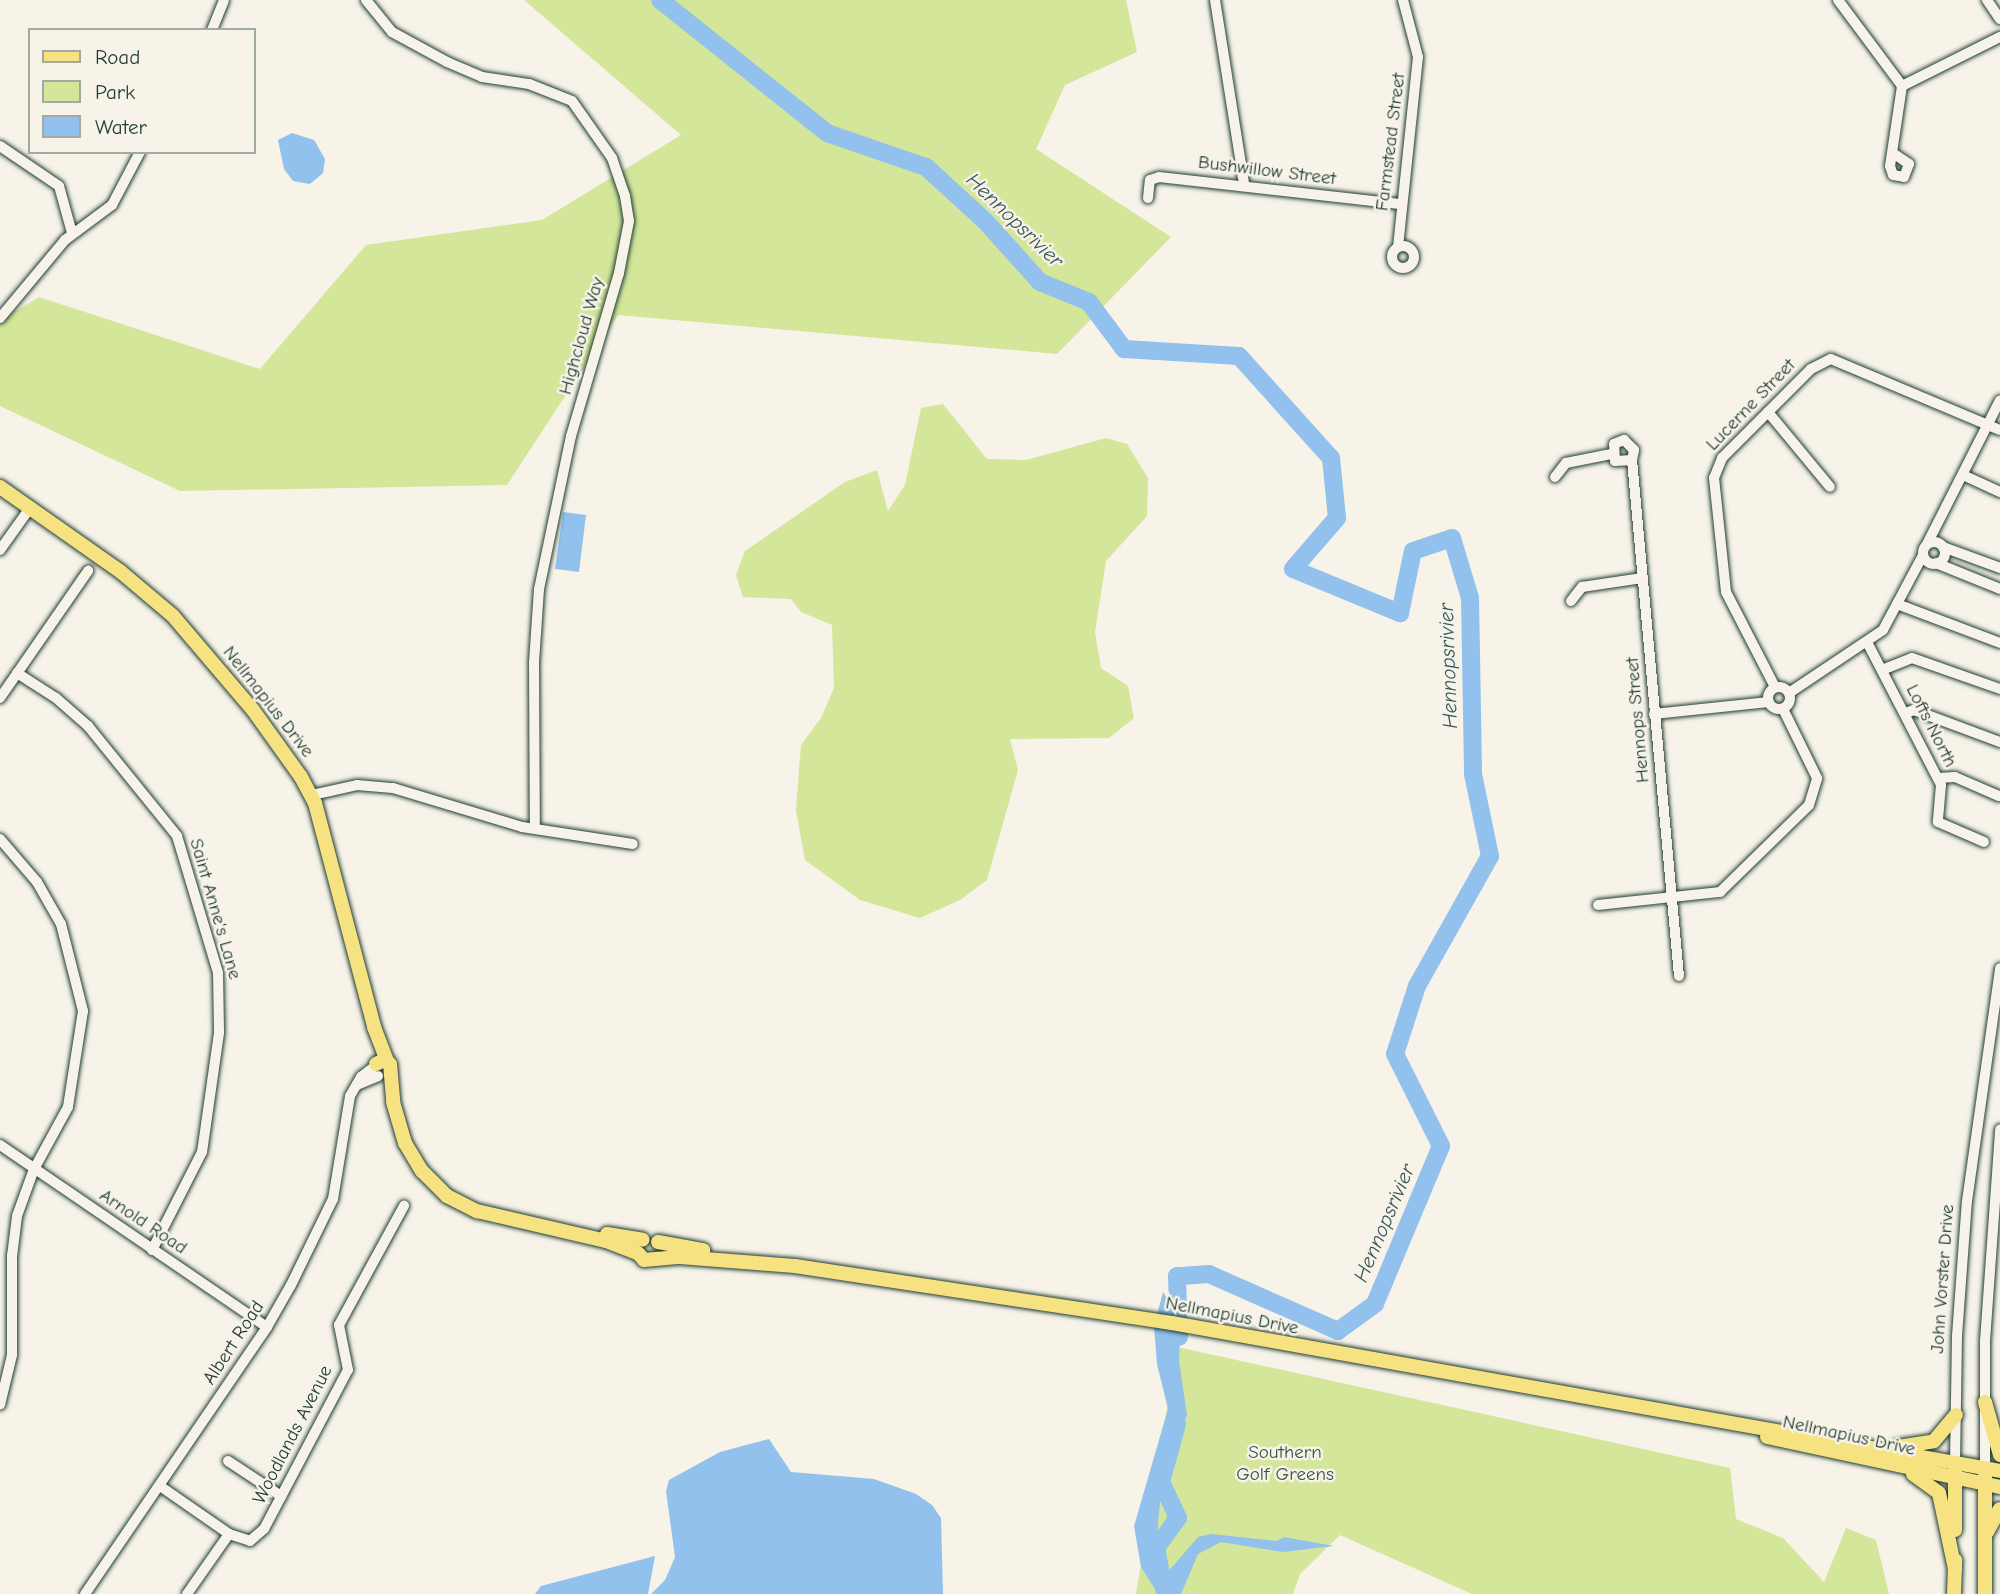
<!DOCTYPE html>
<html>
<head>
<meta charset="utf-8">
<style>
	body { margin:0 }
	#map { position:relative; width:2000px; height:1594px; overflow:hidden; background:#f7f3e8; font-family:"Comic Neue",sans-serif }
	div>[style] { position:absolute }
	[style*='--x'] { left:calc(var(--x)*1px); top:calc(var(--y)*1px); width:calc(var(--w)*1px); rotate:calc(var(--a)*1deg) }
	.green>* { inset:0; background:#d3e69a }
	.water>* { inset:0; background:#91c1ec }
	.river>* { height:18px; margin:-9px; padding:0 9px; transform-origin:9px; border-radius:9px; background:#91c1ec }
	.roads { filter:drop-shadow(0 0 2px #1f3d34) drop-shadow(0 0 2px #1f3d34) }
	.minor>* { height:10px; margin:-5px; padding:0 5px; transform-origin:5px; border-radius:5px; background:#f7f3e8 }
	.minor>.ring { margin:-5px; padding:0; box-sizing:content-box; background:none; border:10px solid #f7f3e8; border-radius:50% }
	.major>* { height:14px; margin:-7px; padding:0 7px; transform-origin:7px; border-radius:7px; background:#f7e281 }
	span { translate:-50% -50%; white-space:nowrap; text-align:center; line-height:1.15; -webkit-text-stroke:5px #f7f3e8; paint-order:stroke }
	.street-label { font-size:19px; color:#1f3d34 }
	.park-label { font-size:19px; color:#3a5643 }
	.water-label { font-size:21px; color:#365759; font-style:italic }
	.legend { position:absolute; left:28px; top:28px; width:228px; height:126px; box-sizing:border-box; background:#f7f3e8; border:2px solid #a1aaa0; margin:0; padding:9px 12px; list-style:none; font-size:21px; color:#1f3d34 }
	.legend li { display:flex; align-items:center; gap:14px; height:35px }
	.legend b { width:35px; border:2px solid #a1aaa0 }
</style>
</head>
<body>
<div id="map">
	<div class="green">
		<i style="clip-path:polygon(524px 0,1126px 0,1137px 52px,1065px 85px,1036px 149px,1171px 237px,1057px 354px,618px 315px,507px 485px,180px 491px,0 406px,0 320px,39px 297px,260px 369px,366px 245px,542px 220px,681px 135px)"></i>
		<i style="clip-path:polygon(943px 404px,987px 459px,1026px 460px,1106px 438px,1127px 444px,1148px 478px,1147px 516px,1106px 561px,1095px 632px,1101px 668px,1128px 686px,1134px 718px,1109px 738px,1010px 739px,1018px 770px,987px 880px,960px 900px,920px 918px,860px 900px,805px 860px,796px 810px,801px 745px,821px 718px,834px 688px,832px 625px,801px 612px,791px 599px,743px 597px,736px 575px,745px 551px,845px 482px,877px 470px,888px 511px,905px 485px,921px 408px)"></i>
		<i style="clip-path:polygon(1177px 1347px,1730px 1468px,1736px 1519px,1783px 1538px,1824px 1582px,1846px 1528px,1876px 1540px,1889px 1594px,1472px 1594px,1340px 1535px,1300px 1574px,1293px 1594px,1136px 1594px)"></i>
	</div>
	<div class="water">
		<i style="clip-path:polygon(292px 133px,314px 140px,325px 159px,323px 173px,310px 184px,293px 181px,284px 169px,278px 140px)"></i>
		<i style="clip-path:polygon(563px 512px,586px 515px,579px 572px,555px 569px)"></i>
		<i style="clip-path:polygon(1163px 1292px,1181px 1319px,1179px 1360px,1187px 1415px,1162px 1478px,1156px 1548px,1167px 1573px,1198px 1537px,1211px 1534px,1277px 1541px,1284px 1537px,1334px 1546px,1283px 1552px,1221px 1542px,1198px 1554px,1181px 1594px,1158px 1594px,1141px 1567px,1134px 1526px,1168px 1409px,1157px 1364px,1154px 1327px)"></i>
		<i style="clip-path:polygon(769px 1439px,791px 1472px,874px 1479px,916px 1494px,932px 1505px,941px 1518px,943px 1594px,651px 1594px,665px 1580px,675px 1557px,666px 1491px,669px 1480px,720px 1452px)"></i>
		<i style="clip-path:polygon(655px 1556px,648px 1594px,535px 1594px,541px 1586px)"></i>
	</div>
	<div class="river">
		<i style="--x:660;--y:0;--w:213;--a:38.5"></i>
		<i style="--x:827;--y:133;--w:105;--a:19"></i>
		<i style="--x:926;--y:167;--w:81;--a:42.5"></i>
		<i style="--x:986;--y:222;--w:81;--a:48"></i>
		<i style="--x:1040;--y:282;--w:53;--a:22.2"></i>
		<i style="--x:1089;--y:302;--w:59;--a:53.3"></i>
		<i style="--x:1124;--y:349;--w:115;--a:3.5"></i>
		<i style="--x:1239;--y:356;--w:137;--a:48"></i>
		<i style="--x:1331;--y:458;--w:60;--a:84.3"></i>
		<i style="--x:1337;--y:518;--w:67;--a:130.8"></i>
		<i style="--x:1293;--y:569;--w:116;--a:22.4"></i>
		<i style="--x:1400;--y:613;--w:63;--a:-78.2"></i>
		<i style="--x:1413;--y:551;--w:41;--a:-18.4"></i>
		<i style="--x:1452;--y:538;--w:63;--a:73.3"></i>
		<i style="--x:1470;--y:598;--w:176;--a:89"></i>
		<i style="--x:1473;--y:774;--w:84;--a:78.3"></i>
		<i style="--x:1490;--y:856;--w:149;--a:119.3"></i>
		<i style="--x:1417;--y:986;--w:71;--a:107.9"></i>
		<i style="--x:1395;--y:1054;--w:103;--a:63.4"></i>
		<i style="--x:1441;--y:1146;--w:171;--a:112.7"></i>
		<i style="--x:1375;--y:1304;--w:46;--a:143.9"></i>
		<i style="--x:1338;--y:1331;--w:141;--a:-156.2"></i>
		<i style="--x:1209;--y:1274;--w:32;--a:176"></i>
		<i style="--x:1177;--y:1276;--w:61;--a:88.1"></i>
		<i style="--x:1165;--y:1594;--w:47;--a:-101.1"></i>
		<i style="--x:1156;--y:1548;--w:37;--a:-54"></i>
		<i style="--x:1178;--y:1518;--w:40;--a:-115"></i>
		<i style="--x:1161;--y:1482;--w:60;--a:-74.6"></i>
	</div>
	<div class="roads">
		<div class="minor">
			<i style="--x:366;--y:0;--w:41;--a:50.9"></i>
			<i style="--x:392;--y:32;--w:63;--a:28.6"></i>
			<i style="--x:447;--y:62;--w:38;--a:23"></i>
			<i style="--x:482;--y:77;--w:48;--a:8.5"></i>
			<i style="--x:529;--y:84;--w:46;--a:21.6"></i>
			<i style="--x:572;--y:101;--w:70;--a:54.9"></i>
			<i style="--x:612;--y:158;--w:40;--a:71.1"></i>
			<i style="--x:625;--y:196;--w:25;--a:81"></i>
			<i style="--x:629;--y:221;--w:53;--a:100.9"></i>
			<i style="--x:619;--y:273;--w:170;--a:106.4"></i>
			<i style="--x:571;--y:436;--w:156;--a:101.8"></i>
			<i style="--x:539;--y:589;--w:74;--a:93.9"></i>
			<i style="--x:534;--y:663;--w:165;--a:89.7"></i>
			<i style="--x:1215;--y:0;--w:186;--a:81"></i>
			<i style="--x:1838;--y:0;--w:107;--a:53.3"></i>
			<i style="--x:1902;--y:86;--w:81;--a:98.5"></i>
			<i style="--x:1890;--y:166;--w:9;--a:72"></i>
			<i style="--x:1893;--y:175;--w:11;--a:10"></i>
			<i style="--x:1904;--y:177;--w:14;--a:-69"></i>
			<i style="--x:1909;--y:164;--w:18;--a:-146"></i>
			<i style="--x:1987;--y:0;--w:23;--a:56"></i>
			<i style="--x:212;--y:30;--w:32;--a:-68"></i>
			<i style="--x:1902;--y:86;--w:110;--a:-26.6"></i>
			<i style="--x:0;--y:146;--w:71;--a:34.1"></i>
			<i style="--x:59;--y:186;--w:49;--a:74.5"></i>
			<i style="--x:1148;--y:198;--w:18;--a:-84"></i>
			<i style="--x:1150;--y:180;--w:9;--a:-18"></i>
			<i style="--x:1159;--y:177;--w:242;--a:6.4"></i>
			<i class="ring" style="left:1392px;top:246px;width:12px;height:12px"></i>
			<i style="--x:1398;--y:247;--w:191;--a:-84"></i>
			<i style="--x:1418;--y:57;--w:59;--a:-104.7"></i>
			<i style="--x:0;--y:318;--w:102;--a:-50.2"></i>
			<i style="--x:65;--y:240;--w:59;--a:-36.7"></i>
			<i style="--x:112;--y:205;--w:60;--a:-62.2"></i>
			<i style="--x:1768;--y:412;--w:97;--a:50.4"></i>
			<i style="--x:1632;--y:460;--w:17;--a:177"></i>
			<i style="--x:1615;--y:461;--w:17;--a:-93"></i>
			<i style="--x:1614;--y:444;--w:11;--a:-22"></i>
			<i style="--x:1624;--y:440;--w:14;--a:45"></i>
			<i style="--x:1634;--y:450;--w:10;--a:101"></i>
			<i style="--x:1632;--y:460;--w:518;--a:84.8"></i>
			<i style="--x:1963;--y:475;--w:41;--a:24.7"></i>
			<i style="--x:1555;--y:477;--w:18;--a:-52"></i>
			<i style="--x:1566;--y:463;--w:46;--a:-11.3"></i>
			<i class="ring" style="left:1923px;top:542px;width:12px;height:12px"></i>
			<i style="--x:1927;--y:544;--w:161;--a:-63.1"></i>
			<i style="--x:1943;--y:547;--w:61;--a:20.2"></i>
			<i style="--x:0;--y:550;--w:52;--a:-54.5"></i>
			<i style="--x:1936;--y:563;--w:69;--a:22.1"></i>
			<i style="--x:1571;--y:601;--w:18;--a:-52"></i>
			<i style="--x:1582;--y:587;--w:61;--a:-8.5"></i>
			<i style="--x:1897;--y:604;--w:110;--a:20.7"></i>
			<i style="--x:1867;--y:642;--w:161;--a:62.6"></i>
			<i style="--x:1941;--y:785;--w:37;--a:95"></i>
			<i style="--x:1938;--y:822;--w:50;--a:23.5"></i>
			<i style="--x:1882;--y:670;--w:32;--a:-22"></i>
			<i style="--x:1912;--y:658;--w:93;--a:19.4"></i>
			<i style="--x:17;--y:673;--w:46;--a:32.7"></i>
			<i style="--x:56;--y:698;--w:43;--a:41.2"></i>
			<i style="--x:88;--y:726;--w:141;--a:51"></i>
			<i style="--x:177;--y:836;--w:143;--a:73.3"></i>
			<i style="--x:218;--y:973;--w:60;--a:89"></i>
			<i style="--x:219;--y:1033;--w:120;--a:98.1"></i>
			<i style="--x:202;--y:1152;--w:110;--a:117"></i>
			<i class="ring" style="left:1768px;top:687px;width:12px;height:12px"></i>
			<i style="--x:1775;--y:687;--w:107;--a:-117.3"></i>
			<i style="--x:1726;--y:592;--w:115;--a:-96"></i>
			<i style="--x:1714;--y:478;--w:22;--a:-68"></i>
			<i style="--x:1722;--y:458;--w:126;--a:-45"></i>
			<i style="--x:1811;--y:369;--w:22;--a:-27"></i>
			<i style="--x:1831;--y:359;--w:183;--a:22.8"></i>
			<i style="--x:1789;--y:693;--w:113;--a:-33.8"></i>
			<i style="--x:1883;--y:630;--w:85;--a:-61.9"></i>
			<i style="--x:0;--y:698;--w:155;--a:-55.3"></i>
			<i style="--x:1906;--y:713;--w:9;--a:-21"></i>
			<i style="--x:1914;--y:710;--w:92;--a:20.4"></i>
			<i style="--x:1654;--y:714;--w:115;--a:-6"></i>
			<i style="--x:1938;--y:778;--w:17;--a:-3"></i>
			<i style="--x:1955;--y:777;--w:48;--a:23.4"></i>
			<i style="--x:312;--y:795;--w:46;--a:-12.5"></i>
			<i style="--x:357;--y:785;--w:36;--a:5"></i>
			<i style="--x:393;--y:788;--w:135;--a:16.8"></i>
			<i style="--x:522;--y:827;--w:112;--a:8.7"></i>
			<i style="--x:0;--y:839;--w:57;--a:49.3"></i>
			<i style="--x:37;--y:882;--w:48;--a:60.3"></i>
			<i style="--x:61;--y:924;--w:90;--a:75.8"></i>
			<i style="--x:83;--y:1011;--w:97;--a:98.9"></i>
			<i style="--x:68;--y:1107;--w:71;--a:118.7"></i>
			<i style="--x:34;--y:1169;--w:50;--a:109.9"></i>
			<i style="--x:17;--y:1216;--w:39;--a:97"></i>
			<i style="--x:12;--y:1255;--w:100;--a:90"></i>
			<i style="--x:12;--y:1355;--w:51;--a:103.5"></i>
			<i style="--x:1598;--y:905;--w:123;--a:-6.1"></i>
			<i style="--x:1720;--y:892;--w:124;--a:-44.3"></i>
			<i style="--x:1809;--y:805;--w:28;--a:-73"></i>
			<i style="--x:1817;--y:778;--w:77;--a:-116.2"></i>
			<i style="--x:357;--y:1085;--w:23;--a:-23"></i>
			<i style="--x:0;--y:1145;--w:323;--a:34.3"></i>
			<i style="--x:228;--y:1461;--w:64;--a:33.4"></i>
			<i style="--x:1955;--y:1463;--w:127;--a:-89.1"></i>
			<i style="--x:1957;--y:1336;--w:135;--a:-85.8"></i>
			<i style="--x:1967;--y:1201;--w:235;--a:-81.9"></i>
			<i style="--x:1985;--y:1468;--w:127;--a:-90"></i>
			<i style="--x:1985;--y:1341;--w:212;--a:-85.9"></i>
			<i style="--x:160;--y:1486;--w:84;--a:34.8"></i>
			<i style="--x:85;--y:1594;--w:323;--a:-55.7"></i>
			<i style="--x:267;--y:1327;--w:48;--a:-60.3"></i>
			<i style="--x:291;--y:1285;--w:96;--a:-64"></i>
			<i style="--x:333;--y:1199;--w:104;--a:-80.6"></i>
			<i style="--x:350;--y:1096;--w:22;--a:-60"></i>
			<i style="--x:361;--y:1077;--w:16;--a:-38"></i>
			<i style="--x:187;--y:1594;--w:73;--a:-55"></i>
			<i style="--x:229;--y:1534;--w:22;--a:18"></i>
			<i style="--x:250;--y:1541;--w:18;--a:-41"></i>
			<i style="--x:264;--y:1529;--w:180;--a:-62.2"></i>
			<i style="--x:348;--y:1370;--w:46;--a:-101.3"></i>
			<i style="--x:339;--y:1325;--w:136;--a:-61.4"></i>
		</div>
		<div class="major">
			<i style="--x:0;--y:487;--w:148;--a:35.1"></i>
			<i style="--x:121;--y:572;--w:68;--a:40.2"></i>
			<i style="--x:173;--y:616;--w:123;--a:49.6"></i>
			<i style="--x:253;--y:710;--w:82;--a:54.4"></i>
			<i style="--x:301;--y:777;--w:30;--a:62"></i>
			<i style="--x:315;--y:803;--w:232;--a:75.2"></i>
			<i style="--x:374;--y:1027;--w:36;--a:69"></i>
			<i style="--x:376;--y:1064;--w:9;--a:-27"></i>
			<i style="--x:384;--y:1060;--w:7;--a:34"></i>
			<i style="--x:390;--y:1064;--w:38;--a:85"></i>
			<i style="--x:393;--y:1102;--w:43;--a:73.7"></i>
			<i style="--x:405;--y:1143;--w:33;--a:59"></i>
			<i style="--x:422;--y:1171;--w:35;--a:45"></i>
			<i style="--x:447;--y:1196;--w:34;--a:27"></i>
			<i style="--x:477;--y:1211;--w:132;--a:13.1"></i>
			<i style="--x:606;--y:1241;--w:34;--a:21"></i>
			<i style="--x:638;--y:1253;--w:9;--a:49"></i>
			<i style="--x:644;--y:1260;--w:36;--a:-5"></i>
			<i style="--x:680;--y:1257;--w:115;--a:4.5"></i>
			<i style="--x:795;--y:1266;--w:381;--a:8.6"></i>
			<i style="--x:1172;--y:1323;--w:841;--a:10.13"></i>
			<i style="--x:607;--y:1234;--w:36;--a:9"></i>
			<i style="--x:658;--y:1242;--w:46;--a:10.1"></i>
			<i style="--x:1985;--y:1402;--w:55;--a:74.2"></i>
			<i style="--x:1767;--y:1437;--w:238;--a:12.1"></i>
			<i style="--x:1898;--y:1447;--w:36;--a:-9"></i>
			<i style="--x:1934;--y:1441;--w:34;--a:-50"></i>
			<i style="--x:1913;--y:1474;--w:32;--a:36"></i>
			<i style="--x:1939;--y:1493;--w:78;--a:78.1"></i>
			<i style="--x:1985;--y:1476;--w:118;--a:90"></i>
			<i style="--x:1955;--y:1530;--w:61;--a:-90"></i>
			<i style="--x:1987;--y:1532;--w:26;--a:-61"></i>
			<i style="--x:1954;--y:1594;--w:34;--a:-88"></i>
		</div>
	</div>
	<div class="street-label">
		<span style="left:1391px;top:142px;rotate:-83deg">Farmstead Street</span>
		<span style="left:1267px;top:171px;rotate:7deg">Bushwillow Street</span>
		<span style="left:582px;top:336px;rotate:-74deg">Highcloud Way</span>
		<span style="left:1751px;top:405px;rotate:-46deg">Lucerne Street</span>
		<span style="left:268px;top:702px;rotate:52deg">Nellmapius Drive</span>
		<span style="left:1638px;top:720px;rotate:-95deg">Hennops Street</span>
		<span style="left:1931px;top:726px;rotate:63deg">Lofts North</span>
		<span style="left:215px;top:909px;rotate:74deg">Saint Anne's Lane</span>
		<span style="left:143px;top:1222px;rotate:34deg">Arnold Road</span>
		<span style="left:1943px;top:1279px;rotate:-86deg">John Vorster Drive</span>
		<span style="left:1232px;top:1316px;rotate:11deg">Nellmapius Drive</span>
		<span style="left:234px;top:1343px;rotate:-57deg">Albert Road</span>
		<span style="left:293px;top:1435px;rotate:-63deg">Woodlands Avenue</span>
		<span style="left:1849px;top:1436px;rotate:12deg">Nellmapius Drive</span>
	</div>
	<div class="park-label">
		<span style="left:1285px;top:1464px">Southern<br>Golf Greens</span>
	</div>
	<div class="water-label">
		<span style="left:1015px;top:220px;rotate:44deg">Hennopsrivier</span>
		<span style="left:1448px;top:666px;rotate:-92deg">Hennopsrivier</span>
		<span style="left:1384px;top:1223px;rotate:-67deg">Hennopsrivier</span>
	</div>
	<ul class="legend">
	<li><b style="height:9px;background:#f7e281"></b>Road</li>
	<li><b style="height:19px;background:#d3e69a"></b>Park</li>
	<li><b style="height:19px;background:#91c1ec"></b>Water</li>
	</ul>
</div>
</body>
</html>
